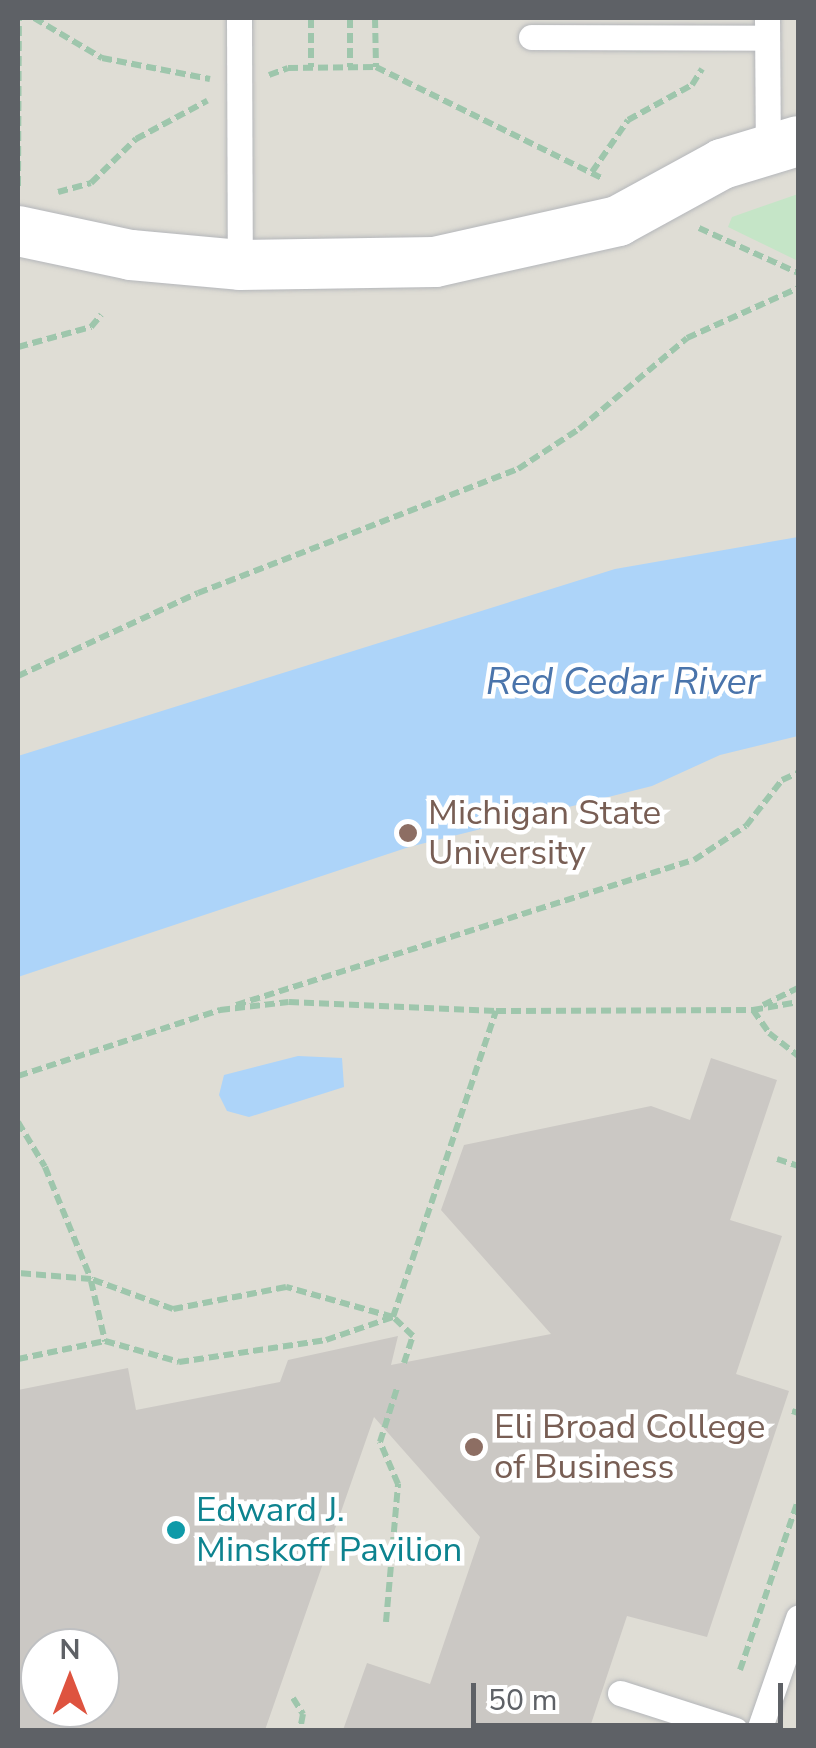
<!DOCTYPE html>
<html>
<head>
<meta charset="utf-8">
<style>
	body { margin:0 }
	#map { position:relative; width:816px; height:1748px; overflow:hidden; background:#efeee7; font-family:"Nunito Sans",sans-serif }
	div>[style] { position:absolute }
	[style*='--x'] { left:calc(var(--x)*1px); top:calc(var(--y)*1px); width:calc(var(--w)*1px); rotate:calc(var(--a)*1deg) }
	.education>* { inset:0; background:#dfddd5 }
	.green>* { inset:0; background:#c5e5c7 }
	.water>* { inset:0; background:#add4f9 }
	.building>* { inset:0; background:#cbc8c4 }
	.path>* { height:6px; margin-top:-3px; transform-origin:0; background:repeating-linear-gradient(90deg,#9ec6ac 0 10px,transparent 0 15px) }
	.roads { filter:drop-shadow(0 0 2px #b4b6ba) drop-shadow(0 0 2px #b4b6ba) }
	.lane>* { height:25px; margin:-12.5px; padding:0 12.5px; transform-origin:12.5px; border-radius:12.5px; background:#fff }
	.street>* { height:50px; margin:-25px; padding:0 25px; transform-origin:25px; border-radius:25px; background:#fff }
	.dots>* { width:28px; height:28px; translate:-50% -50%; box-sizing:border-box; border:5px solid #fff; border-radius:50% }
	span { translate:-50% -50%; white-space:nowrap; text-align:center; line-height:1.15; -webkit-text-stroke:9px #fff; paint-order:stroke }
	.education-label { font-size:35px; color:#785e54 }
	.left { translate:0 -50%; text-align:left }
	.culture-label { font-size:35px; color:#0d838f }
	.water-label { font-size:38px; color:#4a74ab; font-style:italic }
	.frame { position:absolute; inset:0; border:20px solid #5e6166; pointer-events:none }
	.north { position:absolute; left:20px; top:1628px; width:100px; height:100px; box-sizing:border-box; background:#fff; border:2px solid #bfc0c2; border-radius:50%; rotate:0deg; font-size:28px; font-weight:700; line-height:40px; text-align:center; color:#5e6166 }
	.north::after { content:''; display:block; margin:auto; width:35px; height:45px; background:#de533f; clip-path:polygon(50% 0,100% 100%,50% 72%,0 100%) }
	.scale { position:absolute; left:471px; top:1683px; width:312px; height:45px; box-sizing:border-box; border:5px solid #5e6166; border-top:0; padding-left:12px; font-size:30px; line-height:35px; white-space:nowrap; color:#5e6166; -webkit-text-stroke:8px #fff; paint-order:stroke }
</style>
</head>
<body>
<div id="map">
	<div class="education">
		<i style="clip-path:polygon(evenodd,18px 18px,798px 18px,798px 1730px,18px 1730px,18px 18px,40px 1648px,100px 1648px,100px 1708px,40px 1708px,40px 1648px)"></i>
	</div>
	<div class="green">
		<i style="clip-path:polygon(798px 194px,798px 261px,728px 227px,732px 217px)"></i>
	</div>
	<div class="water">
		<i style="clip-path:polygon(798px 537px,798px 736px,720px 755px,652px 786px,409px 847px,18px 977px,18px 756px,615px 569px)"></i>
		<i style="clip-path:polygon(298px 1056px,342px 1058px,344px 1087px,249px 1117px,227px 1111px,219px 1095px,224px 1075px)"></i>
	</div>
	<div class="building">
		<i style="clip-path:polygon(evenodd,711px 1058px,777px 1080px,730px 1220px,782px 1236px,736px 1374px,789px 1391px,707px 1637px,627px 1616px,589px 1730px,343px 1730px,367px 1663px,430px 1684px,480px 1537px,374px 1417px,265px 1730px,18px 1730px,18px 1390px,128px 1368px,136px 1410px,280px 1382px,288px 1360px,398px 1336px,391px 1365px,551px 1334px,441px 1210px,464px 1145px,651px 1106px,690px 1120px,711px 1058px,40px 1648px,100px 1648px,100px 1708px,40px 1708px,40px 1648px)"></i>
	</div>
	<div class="path">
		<i style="--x:34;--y:18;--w:79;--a:30.5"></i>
		<i style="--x:102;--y:58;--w:110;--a:11"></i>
		<i style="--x:311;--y:18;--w:49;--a:90"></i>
		<i style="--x:350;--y:18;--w:49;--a:90"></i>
		<i style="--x:375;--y:18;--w:49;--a:88.8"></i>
		<i style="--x:269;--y:75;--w:20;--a:-20"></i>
		<i style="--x:288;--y:68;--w:88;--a:-0.7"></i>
		<i style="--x:376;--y:67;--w:254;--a:26.2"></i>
		<i style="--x:592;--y:172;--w:63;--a:-55.3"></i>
		<i style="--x:628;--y:120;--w:73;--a:-28.7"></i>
		<i style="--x:692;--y:85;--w:19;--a:-58"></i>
		<i style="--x:18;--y:186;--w:168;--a:-89.7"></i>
		<i style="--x:58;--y:192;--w:34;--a:-15"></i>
		<i style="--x:91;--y:183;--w:63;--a:-44.4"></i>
		<i style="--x:136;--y:139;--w:81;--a:-28.2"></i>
		<i style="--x:699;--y:228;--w:109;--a:24.4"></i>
		<i style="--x:18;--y:347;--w:76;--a:-15.3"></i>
		<i style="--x:91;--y:327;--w:16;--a:-50"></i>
		<i style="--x:18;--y:676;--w:198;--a:-24.8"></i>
		<i style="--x:198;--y:593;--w:343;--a:-21.2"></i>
		<i style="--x:518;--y:469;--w:73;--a:-33.3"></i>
		<i style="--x:579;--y:429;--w:141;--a:-40.1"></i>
		<i style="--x:687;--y:338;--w:122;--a:-24.2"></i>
		<i style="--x:236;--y:1005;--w:480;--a:-17.6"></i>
		<i style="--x:694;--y:860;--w:62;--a:-33.2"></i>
		<i style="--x:746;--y:826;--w:58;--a:-52"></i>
		<i style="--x:782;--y:780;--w:17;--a:-24"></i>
		<i style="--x:763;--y:1005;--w:39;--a:-26"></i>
		<i style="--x:753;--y:1010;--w:28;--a:55"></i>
		<i style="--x:769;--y:1033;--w:37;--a:38"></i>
		<i style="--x:18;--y:1076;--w:213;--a:-18.1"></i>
		<i style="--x:220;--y:1010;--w:69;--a:-6.6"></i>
		<i style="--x:289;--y:1002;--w:207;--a:2.5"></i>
		<i style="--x:496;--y:1011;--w:257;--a:-0.2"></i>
		<i style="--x:753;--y:1010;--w:46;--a:-10.1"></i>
		<i style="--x:18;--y:1122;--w:52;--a:59"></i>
		<i style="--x:45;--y:1167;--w:121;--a:67.7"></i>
		<i style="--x:91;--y:1279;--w:73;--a:-175.3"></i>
		<i style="--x:777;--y:1159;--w:22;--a:18"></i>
		<i style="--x:91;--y:1281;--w:62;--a:76.9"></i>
		<i style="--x:18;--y:1359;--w:89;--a:-11.7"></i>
		<i style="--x:105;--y:1341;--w:77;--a:15.8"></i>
		<i style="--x:179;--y:1362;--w:149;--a:-8.5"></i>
		<i style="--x:326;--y:1340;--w:71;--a:-18.9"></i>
		<i style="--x:393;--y:1317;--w:111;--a:-164.3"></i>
		<i style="--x:286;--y:1287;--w:115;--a:169"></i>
		<i style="--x:173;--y:1309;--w:87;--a:-159.9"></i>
		<i style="--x:404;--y:1363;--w:28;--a:-72"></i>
		<i style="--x:413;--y:1336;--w:28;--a:-136"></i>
		<i style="--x:393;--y:1317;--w:323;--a:-71.4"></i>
		<i style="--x:792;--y:1411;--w:6;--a:18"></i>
		<i style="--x:386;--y:1622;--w:139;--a:-85"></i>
		<i style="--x:398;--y:1484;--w:46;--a:-113.2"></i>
		<i style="--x:380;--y:1442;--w:57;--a:-72.5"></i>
		<i style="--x:740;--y:1670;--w:179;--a:-71.1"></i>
		<i style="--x:293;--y:1698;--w:19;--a:58"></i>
		<i style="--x:303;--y:1714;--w:16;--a:101"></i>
	</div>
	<div class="roads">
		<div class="lane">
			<i style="--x:239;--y:18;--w:247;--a:89.8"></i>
			<i style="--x:767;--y:18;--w:129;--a:89.6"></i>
			<i style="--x:531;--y:37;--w:236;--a:0.2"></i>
			<i style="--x:620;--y:1693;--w:121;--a:17.8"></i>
			<i style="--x:759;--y:1730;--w:119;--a:-70.8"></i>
		</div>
		<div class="street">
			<i style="--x:18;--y:231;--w:116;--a:12"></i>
			<i style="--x:131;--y:255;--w:109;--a:5.2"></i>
			<i style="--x:240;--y:265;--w:195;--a:-0.9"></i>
			<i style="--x:435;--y:262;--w:188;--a:-12.6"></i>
			<i style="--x:618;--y:221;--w:119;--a:-28.7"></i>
			<i style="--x:722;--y:164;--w:79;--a:-16.8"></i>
		</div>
	</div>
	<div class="dots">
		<i style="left:408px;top:833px;background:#8d6e63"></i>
		<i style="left:474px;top:1447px;background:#8d6e63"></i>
		<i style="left:176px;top:1530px;background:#0f9aa8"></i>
	</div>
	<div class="education-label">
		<span class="left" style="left:428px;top:833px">Michigan State<br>University</span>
		<span class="left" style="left:494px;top:1447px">Eli Broad College<br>of Business</span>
	</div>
	<div class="culture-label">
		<span class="left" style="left:196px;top:1530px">Edward J.<br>Minskoff Pavilion</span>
	</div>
	<div class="water-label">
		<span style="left:623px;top:682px">Red Cedar River</span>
	</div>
	<div class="frame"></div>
	<div class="north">N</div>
	<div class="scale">50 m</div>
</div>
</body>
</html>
